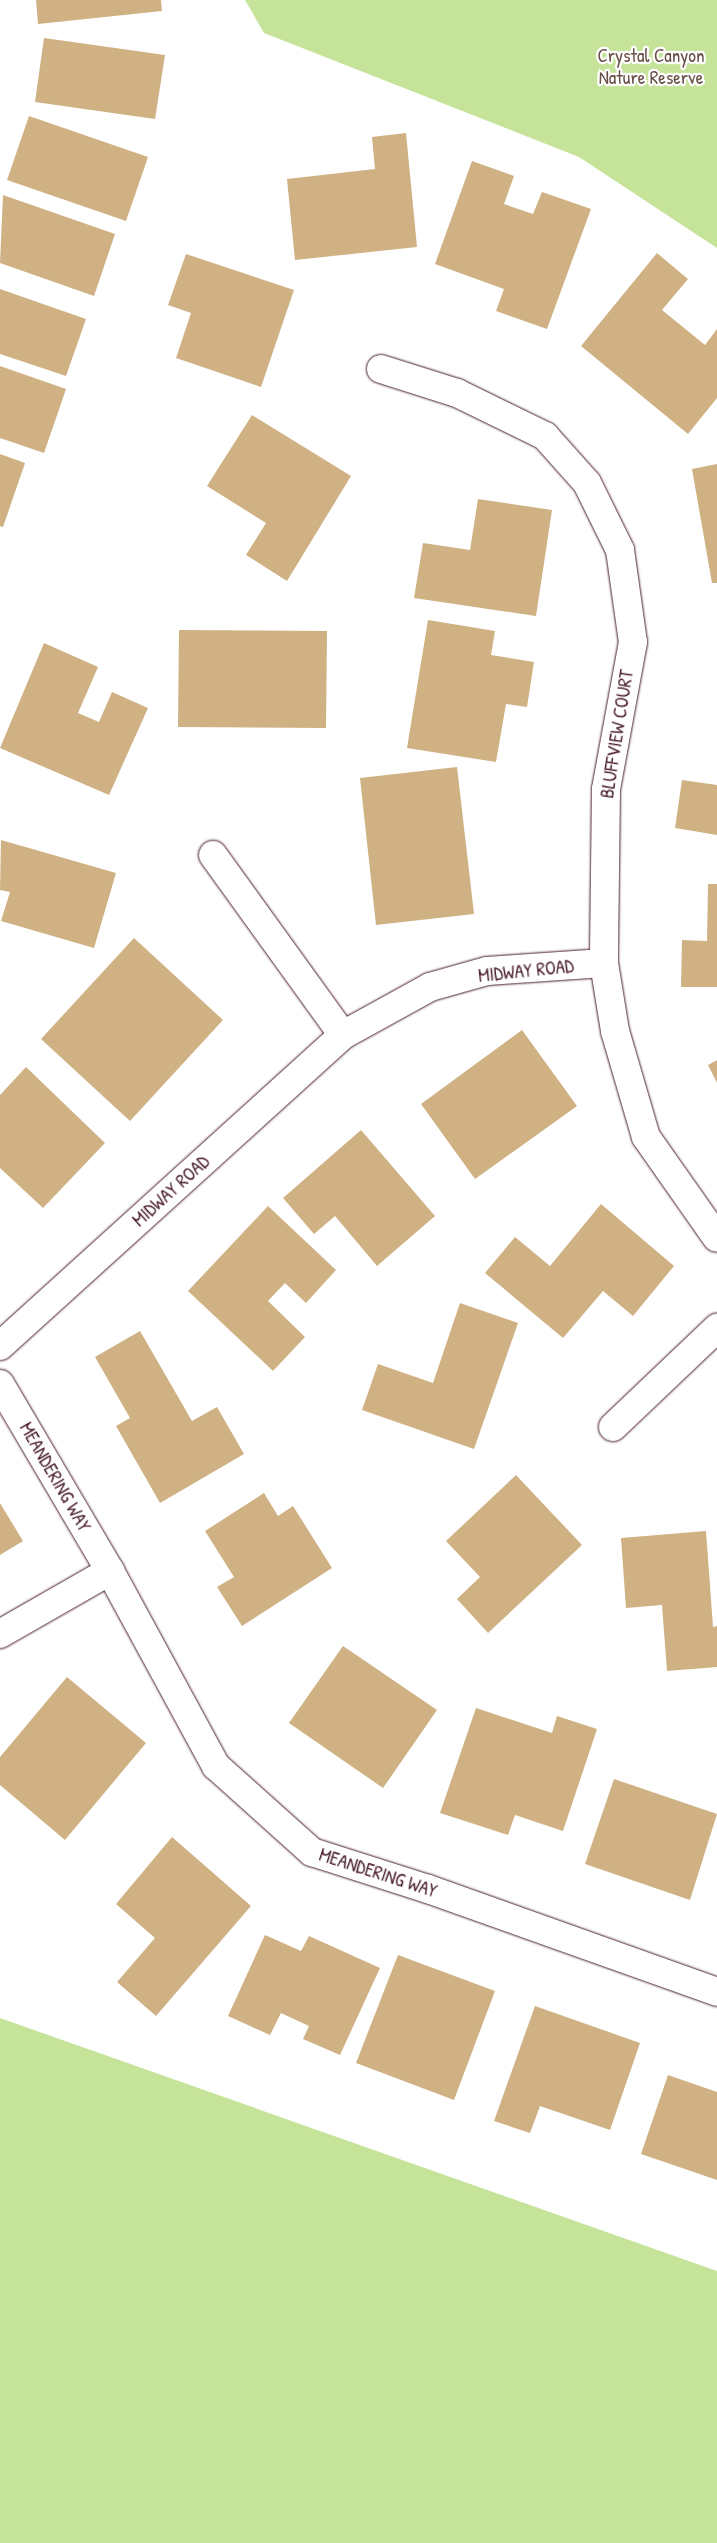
<!DOCTYPE html>
<html>
<head>
<meta charset="utf-8">
<style>
	body { margin:0 }
	#map { position:relative; width:717px; height:2543px; overflow:hidden; background:#fff; font-family:"Patrick Hand",sans-serif }
	div>[style] { position:absolute }
	[style*='--x'] { left:calc(var(--x)*1px); top:calc(var(--y)*1px); width:calc(var(--w)*1px); rotate:calc(var(--a)*1deg) }
	.green>* { inset:0; background:#c6e39a }
	.building>* { inset:0; background:#cfb183 }
	.roads { filter:drop-shadow(0 0 1px #4a1f2b) drop-shadow(0 0 1px #4a1f2b) }
	.minor>* { height:28px; margin:-14px; padding:0 14px; transform-origin:14px; border-radius:14px; background:#fff }
	span { translate:-50% -50%; white-space:nowrap; text-align:center; line-height:1.15; -webkit-text-stroke:4.5px #fff; paint-order:stroke }
	.park-label { font-size:19px; color:#695047 }
	.street-label { font-size:19px; color:#4a1f2b }
</style>
</head>
<body>
<div id="map">
	<div class="green">
		<i style="clip-path:polygon(245px 0,717px 0,717px 248px,579px 157px,264px 33px)"></i>
		<i style="clip-path:polygon(0 2018px,717px 2271px,717px 2543px,0 2543px)"></i>
	</div>
	<div class="building">
		<i style="clip-path:polygon(36px 0,161px 0,162px 11px,38px 24px)"></i>
		<i style="clip-path:polygon(44px 38px,165px 55px,155px 119px,35px 102px)"></i>
		<i style="clip-path:polygon(29px 116px,148px 157px,126px 221px,7px 180px)"></i>
		<i style="clip-path:polygon(406px 133px,417px 247px,295px 260px,287px 179px,375px 169px,372px 137px)"></i>
		<i style="clip-path:polygon(472px 161px,514px 176px,504px 204px,533px 214px,542px 192px,591px 209px,547px 329px,496px 311px,504px 289px,435px 264px)"></i>
		<i style="clip-path:polygon(3px 195px,115px 234px,94px 296px,0 263px)"></i>
		<i style="clip-path:polygon(657px 253px,688px 279px,662px 310px,705px 345px,717px 329px,717px 398px,688px 434px,581px 346px)"></i>
		<i style="clip-path:polygon(186px 254px,294px 290px,261px 387px,176px 358px,191px 313px,168px 305px)"></i>
		<i style="clip-path:polygon(0 289px,86px 319px,66px 376px,0 354px)"></i>
		<i style="clip-path:polygon(0 366px,66px 389px,44px 453px,0 438px)"></i>
		<i style="clip-path:polygon(252px 415px,351px 476px,287px 581px,246px 555px,266px 523px,207px 486px)"></i>
		<i style="clip-path:polygon(0 454px,25px 463px,3px 527px,0 526px)"></i>
		<i style="clip-path:polygon(717px 464px,717px 583px,712px 583px,692px 469px)"></i>
		<i style="clip-path:polygon(478px 499px,552px 510px,536px 616px,414px 598px,423px 543px,470px 550px)"></i>
		<i style="clip-path:polygon(428px 620px,495px 631px,491px 655px,534px 662px,527px 707px,506px 704px,496px 762px,407px 748px)"></i>
		<i style="clip-path:polygon(179px 630px,327px 631px,326px 728px,178px 727px)"></i>
		<i style="clip-path:polygon(44px 643px,98px 667px,78px 713px,99px 722px,112px 692px,148px 708px,109px 795px,0 748px)"></i>
		<i style="clip-path:polygon(457px 767px,474px 914px,376px 925px,360px 778px)"></i>
		<i style="clip-path:polygon(682px 780px,717px 785px,717px 835px,675px 828px)"></i>
		<i style="clip-path:polygon(1px 840px,116px 873px,94px 948px,1px 921px,10px 892px,0 890px)"></i>
		<i style="clip-path:polygon(708px 884px,717px 884px,717px 987px,681px 987px,682px 940px,707px 941px)"></i>
		<i style="clip-path:polygon(134px 938px,223px 1020px,130px 1121px,41px 1039px)"></i>
		<i style="clip-path:polygon(522px 1030px,577px 1106px,475px 1179px,421px 1104px)"></i>
		<i style="clip-path:polygon(717px 1060px,717px 1083px,708px 1065px)"></i>
		<i style="clip-path:polygon(26px 1067px,105px 1143px,43px 1208px,0 1168px,0 1095px)"></i>
		<i style="clip-path:polygon(361px 1130px,435px 1216px,377px 1266px,335px 1216px,314px 1234px,283px 1198px)"></i>
		<i style="clip-path:polygon(601px 1204px,674px 1266px,633px 1316px,603px 1291px,563px 1338px,485px 1273px,515px 1237px,550px 1266px)"></i>
		<i style="clip-path:polygon(268px 1206px,336px 1270px,306px 1303px,285px 1283px,268px 1301px,305px 1337px,273px 1371px,188px 1291px)"></i>
		<i style="clip-path:polygon(460px 1303px,518px 1323px,474px 1449px,362px 1410px,378px 1364px,433px 1383px)"></i>
		<i style="clip-path:polygon(140px 1331px,192px 1421px,217px 1407px,244px 1454px,160px 1503px,116px 1426px,130px 1418px,95px 1357px)"></i>
		<i style="clip-path:polygon(516px 1475px,582px 1545px,488px 1633px,457px 1599px,480px 1577px,446px 1541px)"></i>
		<i style="clip-path:polygon(264px 1493px,278px 1516px,293px 1506px,332px 1568px,242px 1626px,217px 1587px,234px 1577px,205px 1531px)"></i>
		<i style="clip-path:polygon(0 1503px,23px 1541px,0 1555px)"></i>
		<i style="clip-path:polygon(706px 1531px,713px 1627px,717px 1626px,717px 1667px,667px 1671px,662px 1605px,626px 1608px,621px 1538px)"></i>
		<i style="clip-path:polygon(343px 1646px,437px 1710px,383px 1788px,289px 1723px)"></i>
		<i style="clip-path:polygon(67px 1677px,146px 1743px,65px 1840px,0 1785px,0 1757px)"></i>
		<i style="clip-path:polygon(476px 1708px,552px 1733px,557px 1716px,597px 1729px,563px 1831px,515px 1815px,508px 1835px,440px 1813px)"></i>
		<i style="clip-path:polygon(614px 1779px,717px 1814px,690px 1900px,585px 1864px)"></i>
		<i style="clip-path:polygon(172px 1837px,251px 1906px,156px 2016px,117px 1982px,155px 1938px,116px 1904px)"></i>
		<i style="clip-path:polygon(265px 1935px,301px 1951px,309px 1936px,380px 1968px,340px 2055px,303px 2039px,309px 2026px,281px 2013px,270px 2035px,228px 2016px)"></i>
		<i style="clip-path:polygon(398px 1955px,495px 1991px,454px 2100px,356px 2063px)"></i>
		<i style="clip-path:polygon(535px 2006px,640px 2043px,610px 2130px,540px 2106px,530px 2133px,494px 2121px)"></i>
		<i style="clip-path:polygon(668px 2075px,717px 2092px,717px 2180px,641px 2154px)"></i>
	</div>
	<div class="roads">
		<div class="minor">
			<i style="--x:381;--y:369;--w:80;--a:17.5"></i>
			<i style="--x:457;--y:393;--w:98;--a:26"></i>
			<i style="--x:545;--y:436;--w:63;--a:48.2"></i>
			<i style="--x:587;--y:483;--w:75;--a:63.8"></i>
			<i style="--x:620;--y:550;--w:93;--a:82"></i>
			<i style="--x:633;--y:642;--w:149;--a:100.4"></i>
			<i style="--x:606;--y:789;--w:174;--a:90.7"></i>
			<i style="--x:604;--y:963;--w:69;--a:80.8"></i>
			<i style="--x:615;--y:1031;--w:110;--a:73.7"></i>
			<i style="--x:646;--y:1137;--w:123;--a:54.9"></i>
			<i style="--x:213;--y:855;--w:222;--a:54.2"></i>
			<i style="--x:0;--y:1346;--w:463;--a:-42.2"></i>
			<i style="--x:343;--y:1035;--w:99;--a:-28.9"></i>
			<i style="--x:430;--y:987;--w:59;--a:-15.7"></i>
			<i style="--x:487;--y:971;--w:117;--a:-3.9"></i>
			<i style="--x:0;--y:1384;--w:217;--a:59.5"></i>
			<i style="--x:110;--y:1571;--w:222;--a:61.5"></i>
			<i style="--x:216;--y:1766;--w:129;--a:41.9"></i>
			<i style="--x:312;--y:1852;--w:122;--a:17.7"></i>
			<i style="--x:428;--y:1889;--w:307;--a:19.6"></i>
			<i style="--x:613;--y:1427;--w:144;--a:-43.6"></i>
			<i style="--x:0;--y:1634;--w:127;--a:-29.8"></i>
		</div>
	</div>
	<div class="park-label">
		<span style="left:651px;top:67px">Crystal Canyon<br>Nature Reserve</span>
	</div>
	<div class="street-label">
		<span style="left:617px;top:734px;rotate:-81deg">BLUFFVIEW COURT</span>
		<span style="left:526px;top:971px;rotate:-6deg">MIDWAY ROAD</span>
		<span style="left:171px;top:1191px;rotate:-42deg">MIDWAY ROAD</span>
		<span style="left:55px;top:1477px;rotate:60deg">MEANDERING WAY</span>
		<span style="left:378px;top:1873px;rotate:18deg">MEANDERING WAY</span>
	</div>
</div>
</body>
</html>
